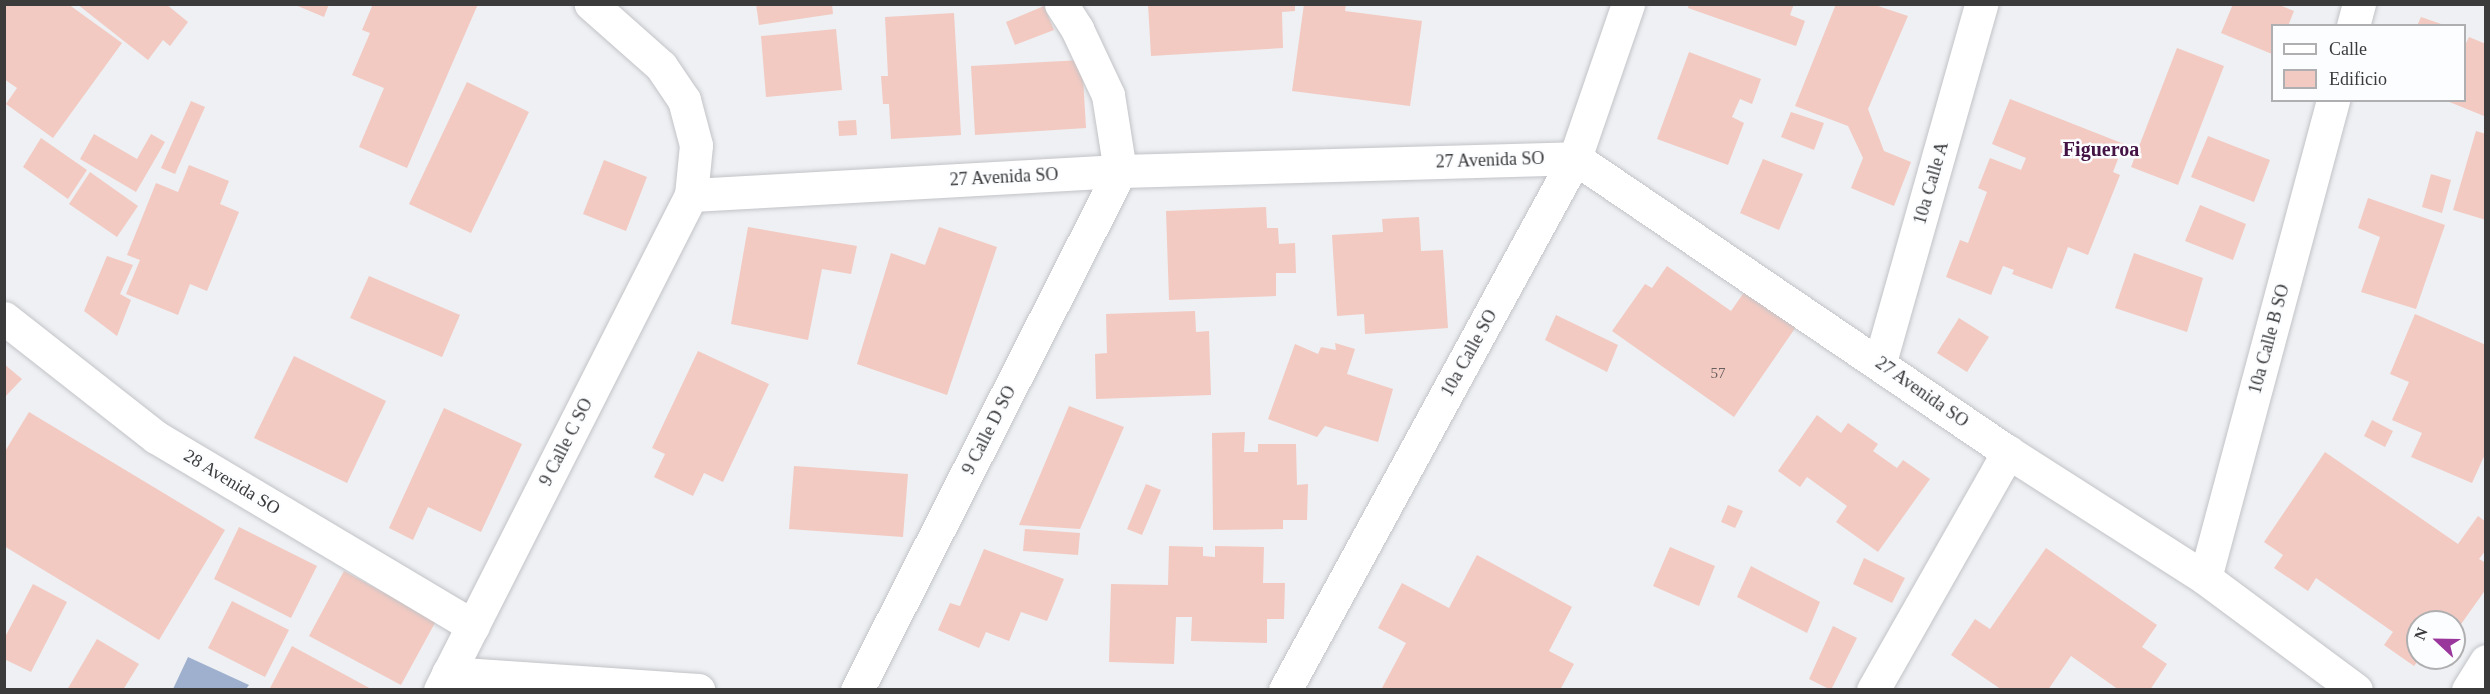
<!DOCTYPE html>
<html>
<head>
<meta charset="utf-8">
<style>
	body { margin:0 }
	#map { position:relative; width:2490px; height:694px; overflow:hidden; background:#eef0f3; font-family:"Times New Roman",serif }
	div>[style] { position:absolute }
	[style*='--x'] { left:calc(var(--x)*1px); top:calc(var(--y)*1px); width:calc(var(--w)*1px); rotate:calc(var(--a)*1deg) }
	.water>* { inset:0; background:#9fb0ce }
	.building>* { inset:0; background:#f2cac2 }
	.roads { filter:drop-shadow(0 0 2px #c2c3c7) drop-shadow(0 0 2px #c2c3c7) }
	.minor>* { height:33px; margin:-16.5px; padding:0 16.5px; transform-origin:16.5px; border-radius:16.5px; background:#fff }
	span { translate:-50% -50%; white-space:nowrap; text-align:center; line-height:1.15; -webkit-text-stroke:5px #fcfdff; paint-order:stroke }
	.number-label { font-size:15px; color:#695f5e }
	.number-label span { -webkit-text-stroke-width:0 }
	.street-label { font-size:18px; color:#3b3b3c }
	.neighbourhood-label { font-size:20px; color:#431344; font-weight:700 }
	.frame { position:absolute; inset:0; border:6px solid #3b3b3c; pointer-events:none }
	.legend { position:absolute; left:2271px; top:24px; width:195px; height:78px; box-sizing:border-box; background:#fcfdff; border:2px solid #afafb1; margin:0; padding:8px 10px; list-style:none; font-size:18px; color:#3b3b3c }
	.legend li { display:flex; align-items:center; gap:12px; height:30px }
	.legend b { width:30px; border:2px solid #afafb1 }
	.north { position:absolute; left:2406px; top:610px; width:60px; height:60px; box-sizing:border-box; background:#fcfdff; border:2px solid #afafb1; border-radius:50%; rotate:292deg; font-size:16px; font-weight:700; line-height:24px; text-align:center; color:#3b3b3c }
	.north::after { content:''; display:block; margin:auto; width:21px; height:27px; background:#9a379d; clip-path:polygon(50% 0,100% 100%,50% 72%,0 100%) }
</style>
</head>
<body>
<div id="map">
	<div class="water">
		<i style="clip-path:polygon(188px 657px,249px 685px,246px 689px,173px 689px)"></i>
	</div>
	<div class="building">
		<i style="clip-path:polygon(4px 4px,68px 4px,122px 43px,53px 138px,6px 104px,17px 88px,4px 79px)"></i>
		<i style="clip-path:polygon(77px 4px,166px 4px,188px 22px,170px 46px,163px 40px,148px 60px)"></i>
		<i style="clip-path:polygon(293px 4px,329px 4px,324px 17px)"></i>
		<i style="clip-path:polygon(373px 4px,478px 4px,407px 168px,359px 147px,384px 88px,352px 75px,370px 33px,362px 30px)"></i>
		<i style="clip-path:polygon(756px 4px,832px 4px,833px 14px,759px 25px)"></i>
		<i style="clip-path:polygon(1148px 4px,1295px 4px,1295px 11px,1282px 12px,1283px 48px,1151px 56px)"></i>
		<i style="clip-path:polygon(1304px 4px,1346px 4px,1345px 11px,1422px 21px,1410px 106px,1292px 91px)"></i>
		<i style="clip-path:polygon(1689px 4px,1794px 4px,1790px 15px,1805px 21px,1796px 46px,1688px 8px)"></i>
		<i style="clip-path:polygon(1836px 4px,1872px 4px,1908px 16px,1868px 109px,1884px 151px,1911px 162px,1894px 206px,1851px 188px,1863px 158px,1848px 126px,1795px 106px)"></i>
		<i style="clip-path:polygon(2233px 4px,2277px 4px,2294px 11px,2288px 26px,2272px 26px,2272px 54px,2221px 33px)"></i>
		<i style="clip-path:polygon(1044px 6px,1054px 30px,1015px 45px,1006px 22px)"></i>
		<i style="clip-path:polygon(954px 13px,961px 135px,891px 139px,889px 104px,883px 104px,881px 76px,888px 76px,885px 17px)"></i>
		<i style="clip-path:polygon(2421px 17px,2444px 25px,2444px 26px,2417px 26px)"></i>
		<i style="clip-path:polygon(836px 29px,842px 90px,766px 97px,761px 36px)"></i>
		<i style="clip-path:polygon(2469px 37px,2486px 44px,2484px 116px,2447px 101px,2464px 100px,2464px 47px)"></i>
		<i style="clip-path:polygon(2177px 48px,2224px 66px,2178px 185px,2131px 167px)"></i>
		<i style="clip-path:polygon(1689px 52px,1761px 79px,1752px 104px,1740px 99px,1732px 117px,1744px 123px,1728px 165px,1657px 139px)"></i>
		<i style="clip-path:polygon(1082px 60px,1086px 128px,975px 135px,971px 66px)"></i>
		<i style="clip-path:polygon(467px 82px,529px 112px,471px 233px,409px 204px)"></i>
		<i style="clip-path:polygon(2010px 99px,2124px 144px,2113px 172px,2120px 175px,2088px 255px,2068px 247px,2052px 289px,2012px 274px,2014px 270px,2003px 266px,1991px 295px,1946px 277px,1960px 240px,1968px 243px,1987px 192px,1978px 188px,1990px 158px,2021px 170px,2026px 158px,1992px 144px)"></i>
		<i style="clip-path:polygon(191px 101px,205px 107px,175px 174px,161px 168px)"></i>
		<i style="clip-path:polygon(1791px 112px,1824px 123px,1814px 150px,1781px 137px)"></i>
		<i style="clip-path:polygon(856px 120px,857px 135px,839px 136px,838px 121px)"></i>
		<i style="clip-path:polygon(2476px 131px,2486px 134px,2486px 220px,2453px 210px)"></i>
		<i style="clip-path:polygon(94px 134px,137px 159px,151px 134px,165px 142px,136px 192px,80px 159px)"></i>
		<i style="clip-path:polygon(2208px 136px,2270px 160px,2254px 202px,2191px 177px)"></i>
		<i style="clip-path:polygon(41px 138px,87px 170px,68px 199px,23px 167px)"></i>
		<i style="clip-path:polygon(1763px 159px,1803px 174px,1779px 230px,1740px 213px)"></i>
		<i style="clip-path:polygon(604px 160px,647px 177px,626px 231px,583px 214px)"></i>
		<i style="clip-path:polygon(189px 165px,229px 181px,220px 204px,239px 212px,207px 291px,190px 284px,178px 315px,126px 294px,140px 260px,127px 255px,156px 183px,178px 192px)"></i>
		<i style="clip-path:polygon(90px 172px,138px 206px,117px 237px,69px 204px)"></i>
		<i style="clip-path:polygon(2431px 174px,2451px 180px,2442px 213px,2422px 207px)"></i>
		<i style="clip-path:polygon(2368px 198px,2445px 225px,2416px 309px,2361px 292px,2380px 237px,2358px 228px)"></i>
		<i style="clip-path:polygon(2200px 205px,2246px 224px,2233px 260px,2185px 241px)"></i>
		<i style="clip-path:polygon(1266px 207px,1267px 228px,1278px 228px,1279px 244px,1295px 243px,1296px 273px,1276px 273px,1276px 296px,1169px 300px,1166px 211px)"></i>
		<i style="clip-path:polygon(1419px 217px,1421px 251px,1443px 250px,1448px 328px,1365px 334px,1364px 314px,1337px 316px,1332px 235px,1383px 232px,1382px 219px)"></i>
		<i style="clip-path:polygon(748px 227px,857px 246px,851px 274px,822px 269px,808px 340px,731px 324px)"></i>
		<i style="clip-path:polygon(939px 227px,997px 247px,947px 395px,857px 364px,891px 253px,925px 265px)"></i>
		<i style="clip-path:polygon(2134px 253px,2203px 278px,2187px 332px,2115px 308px)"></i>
		<i style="clip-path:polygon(107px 256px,133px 265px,120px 294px,131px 300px,117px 336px,84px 311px)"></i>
		<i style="clip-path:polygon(1667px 266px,1731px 311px,1747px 288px,1798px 324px,1734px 417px,1612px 331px,1645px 284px,1652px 288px)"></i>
		<i style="clip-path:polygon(369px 276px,460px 315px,442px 357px,350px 318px)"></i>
		<i style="clip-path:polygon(1195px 311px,1196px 332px,1209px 331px,1211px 395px,1096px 399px,1095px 354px,1107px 353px,1106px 314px)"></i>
		<i style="clip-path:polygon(2415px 314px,2486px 345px,2486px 452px,2472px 483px,2411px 457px,2422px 433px,2392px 420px,2409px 382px,2390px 374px)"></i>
		<i style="clip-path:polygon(1556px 315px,1618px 345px,1607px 372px,1545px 340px)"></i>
		<i style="clip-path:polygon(1959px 318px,1989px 337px,1967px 372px,1937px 353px)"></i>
		<i style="clip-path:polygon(1335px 343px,1355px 349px,1347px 374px,1393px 389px,1378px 442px,1325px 426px,1317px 437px,1268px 419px,1295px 344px,1318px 354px,1321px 347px,1336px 350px)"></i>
		<i style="clip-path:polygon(698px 351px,769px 384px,723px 482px,704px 473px,693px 496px,654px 477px,665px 454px,652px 448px)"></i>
		<i style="clip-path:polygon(294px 356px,386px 401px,347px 483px,254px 438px)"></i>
		<i style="clip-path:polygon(4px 364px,22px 379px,4px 398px)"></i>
		<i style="clip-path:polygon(1069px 406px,1124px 427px,1080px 529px,1019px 525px)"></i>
		<i style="clip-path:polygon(444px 408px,522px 444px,481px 532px,428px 507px,413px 540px,389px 528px)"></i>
		<i style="clip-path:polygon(29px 412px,225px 530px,159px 640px,4px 546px,4px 453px)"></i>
		<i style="clip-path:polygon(1817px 415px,1841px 433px,1848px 423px,1878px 444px,1873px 451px,1897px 468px,1903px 460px,1930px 479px,1878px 552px,1836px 522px,1847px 506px,1807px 477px,1800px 487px,1778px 471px)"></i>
		<i style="clip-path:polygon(2372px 420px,2393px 431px,2385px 447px,2364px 436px)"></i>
		<i style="clip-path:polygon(1245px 432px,1244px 452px,1258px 452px,1258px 444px,1296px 444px,1297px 485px,1308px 484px,1307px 520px,1283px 520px,1283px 529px,1213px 530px,1212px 433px)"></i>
		<i style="clip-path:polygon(2325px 452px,2458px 544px,2478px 516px,2486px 522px,2486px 550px,2479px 559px,2486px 563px,2486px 589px,2454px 634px,2454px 622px,2418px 622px,2420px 658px,2414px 666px,2384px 645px,2393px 632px,2316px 578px,2308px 591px,2274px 568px,2283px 555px,2264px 542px)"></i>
		<i style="clip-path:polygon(794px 466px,908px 474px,903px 537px,789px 529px)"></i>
		<i style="clip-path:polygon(1146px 484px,1161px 490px,1142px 535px,1127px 529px)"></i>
		<i style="clip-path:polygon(1728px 505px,1743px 511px,1735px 528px,1721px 522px)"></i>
		<i style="clip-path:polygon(239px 527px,317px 566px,291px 618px,214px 579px)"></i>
		<i style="clip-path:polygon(1025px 529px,1080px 533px,1078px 555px,1023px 551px)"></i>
		<i style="clip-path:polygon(1169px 546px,1203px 547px,1203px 556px,1215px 557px,1215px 546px,1264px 547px,1263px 583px,1285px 583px,1284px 619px,1267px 619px,1267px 643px,1191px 641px,1192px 617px,1176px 617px,1174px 664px,1109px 662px,1111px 584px,1168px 585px)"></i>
		<i style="clip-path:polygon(1670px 547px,1715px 566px,1699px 606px,1653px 586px)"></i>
		<i style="clip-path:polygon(2046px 548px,2157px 625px,2142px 647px,2167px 664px,2150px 690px,2119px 690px,2071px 656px,2048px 690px,2002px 690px,1951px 655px,1975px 619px,1990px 629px)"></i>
		<i style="clip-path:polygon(984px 549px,1064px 579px,1047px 621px,1021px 612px,1009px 641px,986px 632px,979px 648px,938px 630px,950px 603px,960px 606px)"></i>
		<i style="clip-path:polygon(1477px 555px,1572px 607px,1549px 651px,1574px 664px,1560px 690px,1382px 688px,1406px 643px,1378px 628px,1402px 583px,1449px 608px)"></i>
		<i style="clip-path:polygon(1864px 558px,1905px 578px,1892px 603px,1853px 584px)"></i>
		<i style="clip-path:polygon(1751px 566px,1820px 602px,1807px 633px,1737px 597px)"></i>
		<i style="clip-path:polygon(344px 571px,436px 621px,401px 685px,309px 636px)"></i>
		<i style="clip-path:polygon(33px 584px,67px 602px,31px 672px,4px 659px,4px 639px)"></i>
		<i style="clip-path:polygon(232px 601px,289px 630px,265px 677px,208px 648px)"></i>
		<i style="clip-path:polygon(1833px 626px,1857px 638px,1831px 690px,1809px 679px)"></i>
		<i style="clip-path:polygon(97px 639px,139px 664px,123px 690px,67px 690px)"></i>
		<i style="clip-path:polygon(292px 646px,373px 690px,269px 690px)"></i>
	</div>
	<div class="roads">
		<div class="minor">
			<i style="--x:1061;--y:4;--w:30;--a:57"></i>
			<i style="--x:1077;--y:29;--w:73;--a:64.8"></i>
			<i style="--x:1108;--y:95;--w:77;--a:81"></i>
			<i style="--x:2353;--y:26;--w:23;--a:-75"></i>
			<i style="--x:691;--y:195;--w:430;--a:-3.2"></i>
			<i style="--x:1120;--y:171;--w:455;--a:-1.6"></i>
			<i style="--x:1575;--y:158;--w:523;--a:34.18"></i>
			<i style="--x:2008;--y:452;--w:234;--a:32.6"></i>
			<i style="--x:2205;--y:578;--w:188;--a:36.6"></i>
			<i style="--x:4;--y:318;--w:193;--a:38.1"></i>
			<i style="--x:156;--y:437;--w:369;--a:30.8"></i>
			<i style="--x:1880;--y:362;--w:372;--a:-74.2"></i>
			<i style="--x:2205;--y:578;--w:495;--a:-75"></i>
			<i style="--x:448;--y:673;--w:251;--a:3.9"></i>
			<i style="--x:440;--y:690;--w:555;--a:-63.11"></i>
			<i style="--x:691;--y:195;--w:50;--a:-84.3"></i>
			<i style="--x:696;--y:145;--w:47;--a:-104.9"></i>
			<i style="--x:684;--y:100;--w:41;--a:-124.1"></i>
			<i style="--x:661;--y:66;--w:94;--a:-138.5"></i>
			<i style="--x:857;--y:690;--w:582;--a:-63.13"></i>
			<i style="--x:1285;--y:690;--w:606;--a:-61.4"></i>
			<i style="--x:1575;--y:158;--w:163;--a:-71"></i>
			<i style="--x:1873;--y:690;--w:274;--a:-60.4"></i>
			<i style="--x:2468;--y:690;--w:34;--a:-58"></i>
		</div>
	</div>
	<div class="number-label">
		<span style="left:1718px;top:374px">57</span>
	</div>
	<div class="street-label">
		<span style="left:1490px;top:160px;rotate:-2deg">27 Avenida SO</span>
		<span style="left:1004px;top:177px;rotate:-3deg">27 Avenida SO</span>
		<span style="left:1931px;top:183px;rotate:-74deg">10a Calle A</span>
		<span style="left:2269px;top:339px;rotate:-75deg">10a Calle B SO</span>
		<span style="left:1469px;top:353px;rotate:-61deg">10a Calle SO</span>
		<span style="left:1922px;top:392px;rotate:35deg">27 Avenida SO</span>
		<span style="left:989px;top:430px;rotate:-63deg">9 Calle D SO</span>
		<span style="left:566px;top:442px;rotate:-63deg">9 Calle C SO</span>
		<span style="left:232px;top:482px;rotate:31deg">28 Avenida SO</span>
	</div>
	<div class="neighbourhood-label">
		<span style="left:2101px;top:149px">Figueroa</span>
	</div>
	<div class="frame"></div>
	<ul class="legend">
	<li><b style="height:8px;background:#fff"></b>Calle</li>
	<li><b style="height:16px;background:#f2cac2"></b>Edificio</li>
	</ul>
	<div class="north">N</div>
</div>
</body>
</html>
